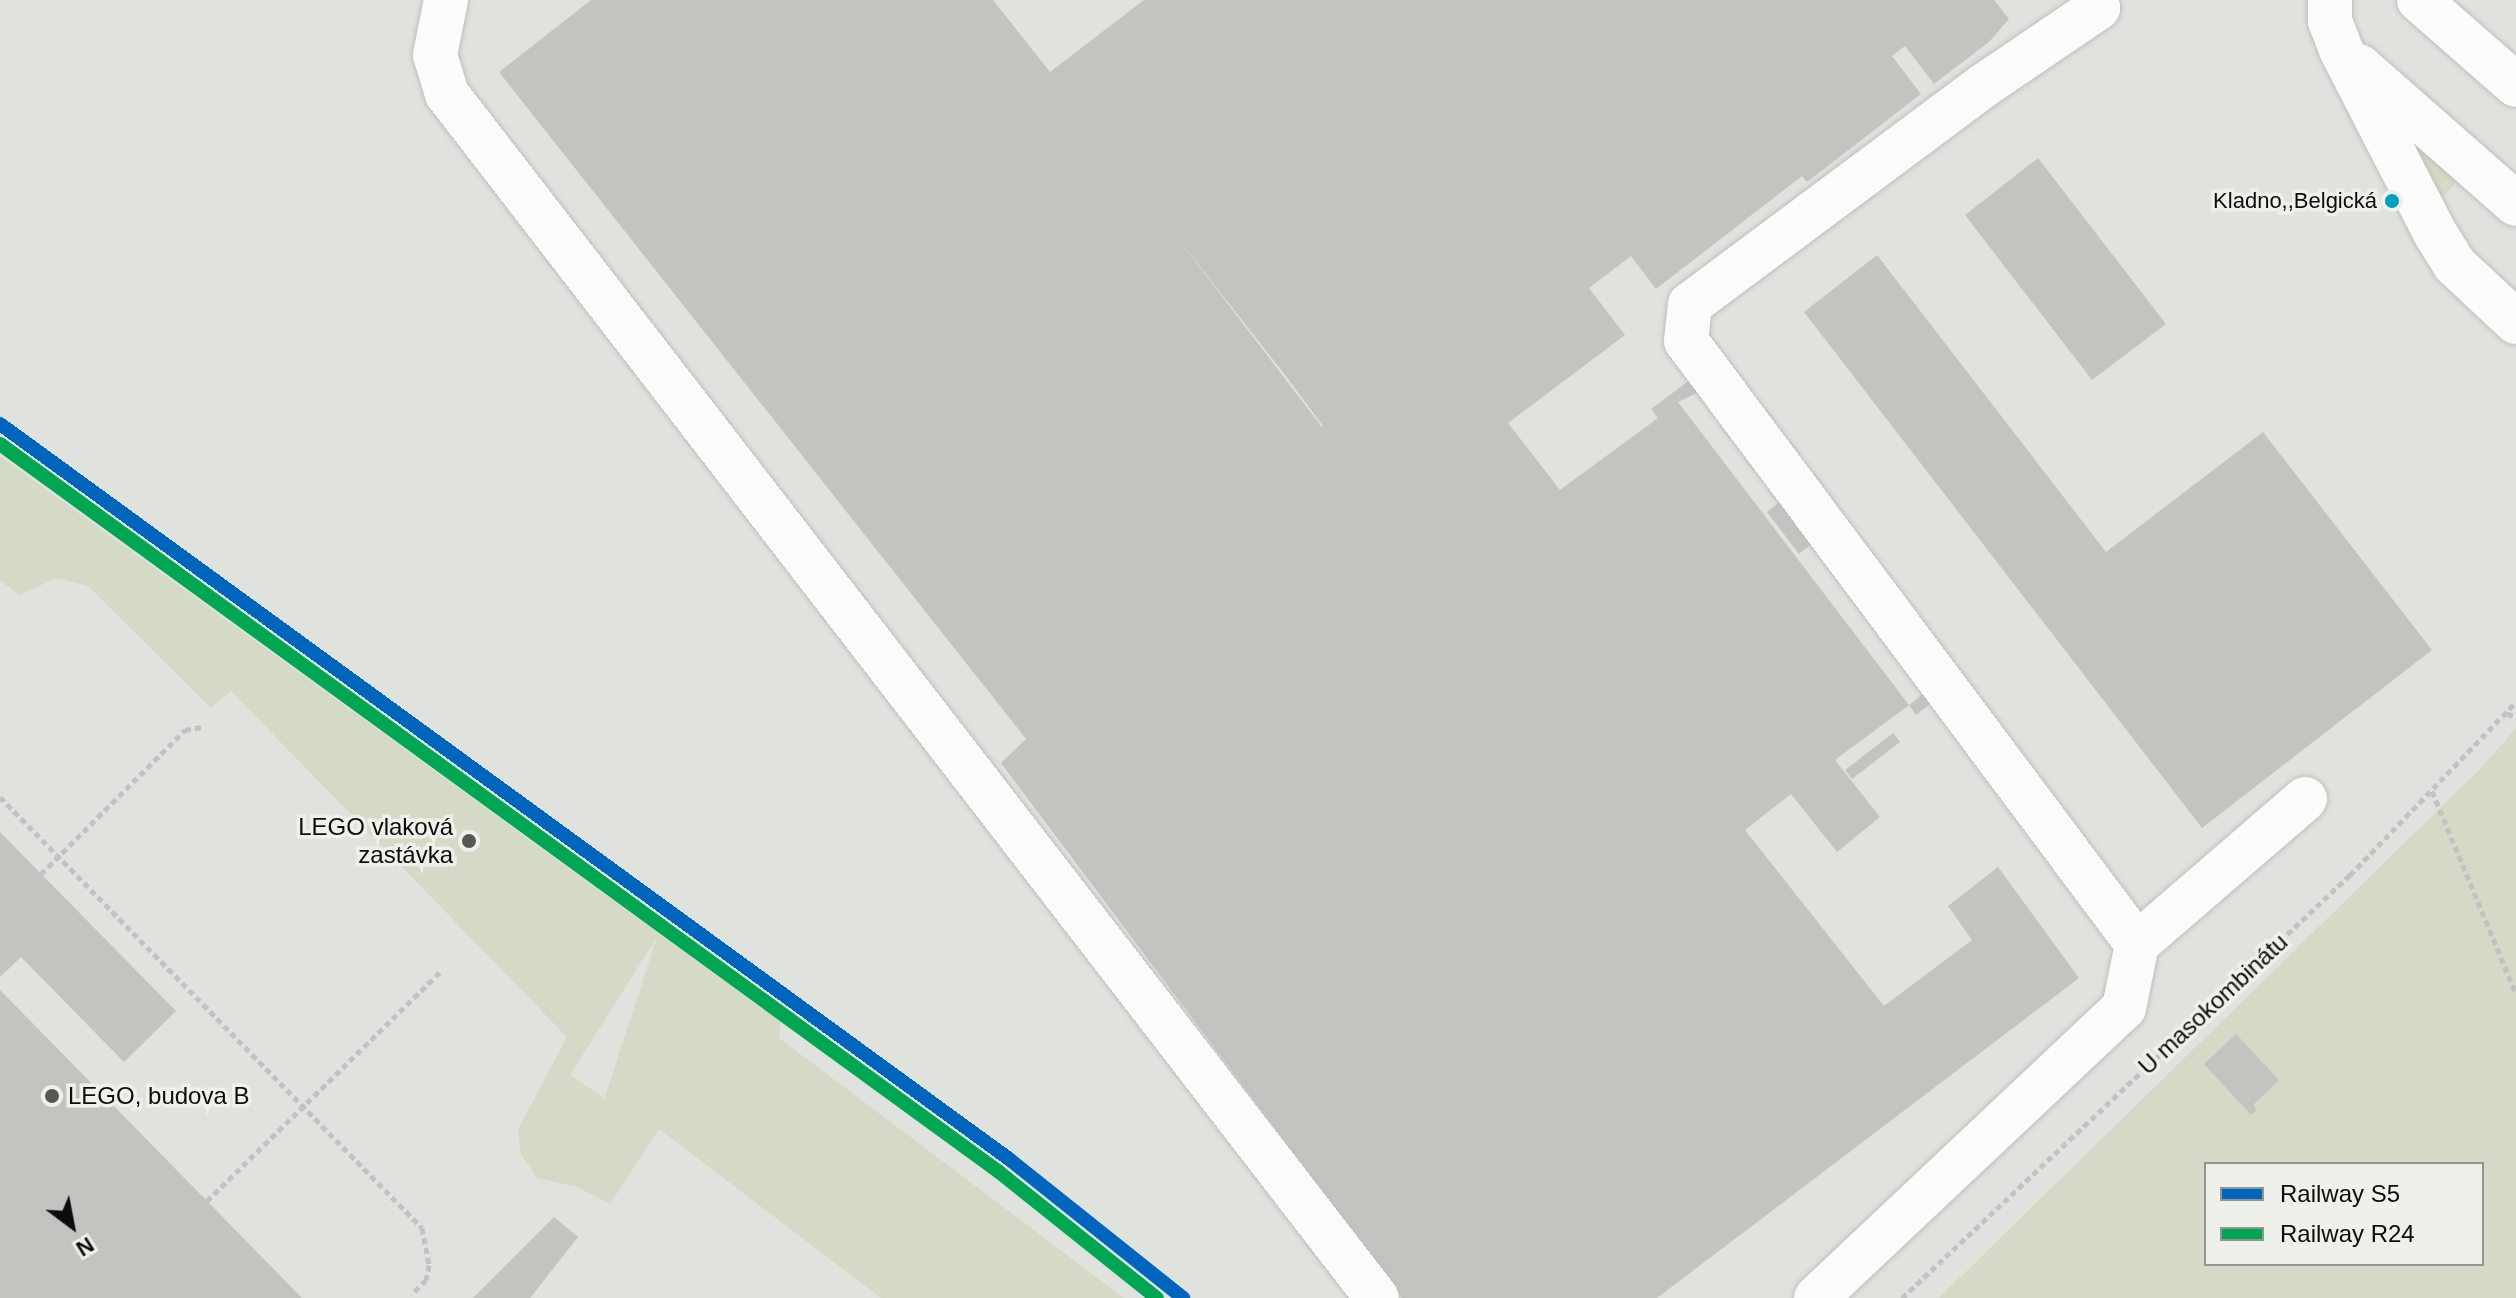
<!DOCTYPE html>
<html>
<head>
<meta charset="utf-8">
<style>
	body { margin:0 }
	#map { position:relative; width:2516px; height:1298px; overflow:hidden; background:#e0e2dd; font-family:Helvetica,sans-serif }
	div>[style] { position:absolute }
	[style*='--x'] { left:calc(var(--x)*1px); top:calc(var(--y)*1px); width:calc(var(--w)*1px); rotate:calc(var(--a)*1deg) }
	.green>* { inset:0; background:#d4dac5 }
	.building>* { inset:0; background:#c3c4c0 }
	.path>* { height:5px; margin-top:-2.5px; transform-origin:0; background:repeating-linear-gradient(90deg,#c2c2c1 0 6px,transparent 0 10px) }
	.roads { filter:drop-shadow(0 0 2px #bebfbb) drop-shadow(0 0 2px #bebfbb) }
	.minor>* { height:44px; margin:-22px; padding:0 22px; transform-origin:22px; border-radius:22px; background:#fafbfa }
	.rail-1>* { height:14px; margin:-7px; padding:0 7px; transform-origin:7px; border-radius:7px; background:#0065bd }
	.rail-2>* { height:14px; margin:-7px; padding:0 7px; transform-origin:7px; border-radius:7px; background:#00a651 }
	.dots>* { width:22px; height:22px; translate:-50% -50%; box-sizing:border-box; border:4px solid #eef0ea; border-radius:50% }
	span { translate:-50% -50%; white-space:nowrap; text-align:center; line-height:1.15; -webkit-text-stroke:7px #eef0ea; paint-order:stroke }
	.bus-label { font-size:22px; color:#0c0d0a }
	.right { translate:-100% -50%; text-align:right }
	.poi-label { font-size:24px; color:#0c0d0a }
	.left { translate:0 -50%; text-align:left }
	.street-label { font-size:24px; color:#0c0d0a }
	.legend { position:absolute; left:2204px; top:1162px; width:280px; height:104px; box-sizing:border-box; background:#eef0ea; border:2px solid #949590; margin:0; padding:10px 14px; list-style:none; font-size:24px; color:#0c0d0a }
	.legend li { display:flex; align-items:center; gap:16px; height:40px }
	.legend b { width:40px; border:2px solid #949590 }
	.north { position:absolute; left:32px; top:1186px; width:80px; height:80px; -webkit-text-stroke:6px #eef0ea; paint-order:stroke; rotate:148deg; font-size:22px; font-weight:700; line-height:32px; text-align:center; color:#0c0d0a }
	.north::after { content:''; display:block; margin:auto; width:28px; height:36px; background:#0c0d0a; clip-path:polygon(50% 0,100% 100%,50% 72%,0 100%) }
</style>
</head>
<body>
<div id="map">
	<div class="green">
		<i style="clip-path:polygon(2389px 108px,2458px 180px,2438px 203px)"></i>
		<i style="clip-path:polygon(evenodd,0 456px,781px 1022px,779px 1038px,1124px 1298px,881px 1298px,659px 1129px,610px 1204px,577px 1187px,537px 1178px,521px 1154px,518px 1129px,567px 1037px,231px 691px,211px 708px,88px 586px,57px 578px,19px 595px,0 580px,0 456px,657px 937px,605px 1097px,604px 1098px,570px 1075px,657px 937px)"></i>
		<i style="clip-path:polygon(evenodd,2516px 728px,2516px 1298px,1939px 1298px,2482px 767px,2516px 728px,2206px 1164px,2482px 1164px,2482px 1264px,2206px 1264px,2206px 1164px)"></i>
	</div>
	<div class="building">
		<i style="clip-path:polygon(evenodd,591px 0,993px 0,1050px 72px,1144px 0,1994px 0,2009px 19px,1989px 42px,1934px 84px,1905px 46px,1892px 56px,1921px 94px,1807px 182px,1802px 176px,1656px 289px,1631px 256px,1589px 288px,1625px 335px,1508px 423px,1560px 490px,1658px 418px,1651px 409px,1691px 379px,1697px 393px,1678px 402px,1909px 705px,1923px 694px,1931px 703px,1916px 715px,1909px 705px,1835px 760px,1880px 817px,1837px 852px,1791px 794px,1745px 830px,1884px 1006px,1972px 940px,1948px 906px,1998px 867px,2079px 978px,1657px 1298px,1402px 1298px,1001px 763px,1026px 739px,499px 72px,591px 0,1176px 236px,1285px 375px,1323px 426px,1322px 427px,1176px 236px)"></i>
		<i style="clip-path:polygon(2038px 158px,2166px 324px,2092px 380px,1965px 215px)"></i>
		<i style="clip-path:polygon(1877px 255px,2106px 552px,2263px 432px,2432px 650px,2202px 828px,1804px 312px)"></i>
		<i style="clip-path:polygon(1783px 499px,1815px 541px,1799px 554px,1767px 512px)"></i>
		<i style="clip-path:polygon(1893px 733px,1900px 742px,1852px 779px,1845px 770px)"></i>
		<i style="clip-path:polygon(0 832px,176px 1011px,124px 1062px,21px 957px,0 977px)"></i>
		<i style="clip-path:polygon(0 990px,207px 1201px,302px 1298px,0 1298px)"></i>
		<i style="clip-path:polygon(2236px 1034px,2279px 1080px,2253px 1105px,2257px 1110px,2251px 1115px,2204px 1064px)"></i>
		<i style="clip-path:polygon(554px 1217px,578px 1237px,530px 1298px,473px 1298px)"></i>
	</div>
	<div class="path">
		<i style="--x:2507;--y:714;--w:9;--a:13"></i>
		<i style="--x:2432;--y:791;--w:220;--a:67.5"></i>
		<i style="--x:0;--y:797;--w:603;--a:45.6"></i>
		<i style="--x:422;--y:1228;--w:38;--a:79"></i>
		<i style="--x:429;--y:1265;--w:15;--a:101"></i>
		<i style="--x:426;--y:1280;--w:20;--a:135"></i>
		<i style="--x:41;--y:874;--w:204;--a:-45"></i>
		<i style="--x:185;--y:730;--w:17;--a:-10"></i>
		<i style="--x:207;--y:1201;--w:330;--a:-44.5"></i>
		<i style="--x:1902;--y:1298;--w:616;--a:-43.36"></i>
		<i style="--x:2350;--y:875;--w:240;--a:-46.2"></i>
	</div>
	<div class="roads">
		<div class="minor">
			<i style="--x:446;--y:0;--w:56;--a:101.3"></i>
			<i style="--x:435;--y:55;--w:41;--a:72.9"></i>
			<i style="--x:447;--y:94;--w:1521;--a:52.32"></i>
			<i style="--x:2092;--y:0;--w:10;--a:53"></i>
			<i style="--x:2098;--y:8;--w:139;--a:145.9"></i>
			<i style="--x:1983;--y:86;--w:365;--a:143.3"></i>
			<i style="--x:1690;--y:304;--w:37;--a:96"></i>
			<i style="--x:1686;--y:341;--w:753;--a:53.21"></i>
			<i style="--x:2137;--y:944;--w:222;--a:-40.8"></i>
			<i style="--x:2330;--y:0;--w:21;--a:90"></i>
			<i style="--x:2330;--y:21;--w:31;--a:69"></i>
			<i style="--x:2341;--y:50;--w:206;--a:62.8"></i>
			<i style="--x:2435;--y:233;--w:36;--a:58"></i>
			<i style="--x:2454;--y:264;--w:85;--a:43.1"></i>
			<i style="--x:2419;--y:0;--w:129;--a:41.2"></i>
			<i style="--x:2359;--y:66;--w:209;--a:41.3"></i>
			<i style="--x:1816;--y:1298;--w:423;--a:-43.3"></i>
			<i style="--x:2124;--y:1008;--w:65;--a:-78.5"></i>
		</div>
	</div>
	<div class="rail-1">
		<i style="--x:0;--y:424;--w:1248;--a:36.07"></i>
		<i style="--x:1009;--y:1159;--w:223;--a:38.6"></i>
	</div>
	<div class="rail-2">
		<i style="--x:0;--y:444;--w:1236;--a:36.08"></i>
		<i style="--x:999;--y:1172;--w:202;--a:38.6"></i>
	</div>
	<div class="dots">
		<i style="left:2392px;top:201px;background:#01a1c4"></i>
		<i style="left:469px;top:841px;background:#565854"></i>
		<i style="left:52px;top:1096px;background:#565854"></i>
	</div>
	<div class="bus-label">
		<span class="right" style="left:2377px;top:201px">Kladno,,Belgická</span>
	</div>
	<div class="poi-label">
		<span class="right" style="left:453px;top:841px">LEGO vlaková<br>zastávka</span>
		<span class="left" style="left:68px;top:1096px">LEGO, budova B</span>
	</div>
	<div class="street-label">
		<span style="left:2213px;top:1004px;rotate:-43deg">U masokombinátu</span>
	</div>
	<ul class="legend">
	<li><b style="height:10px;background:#0065bd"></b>Railway S5</li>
	<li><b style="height:10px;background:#00a651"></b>Railway R24</li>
	</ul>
	<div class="north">N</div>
</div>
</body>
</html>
